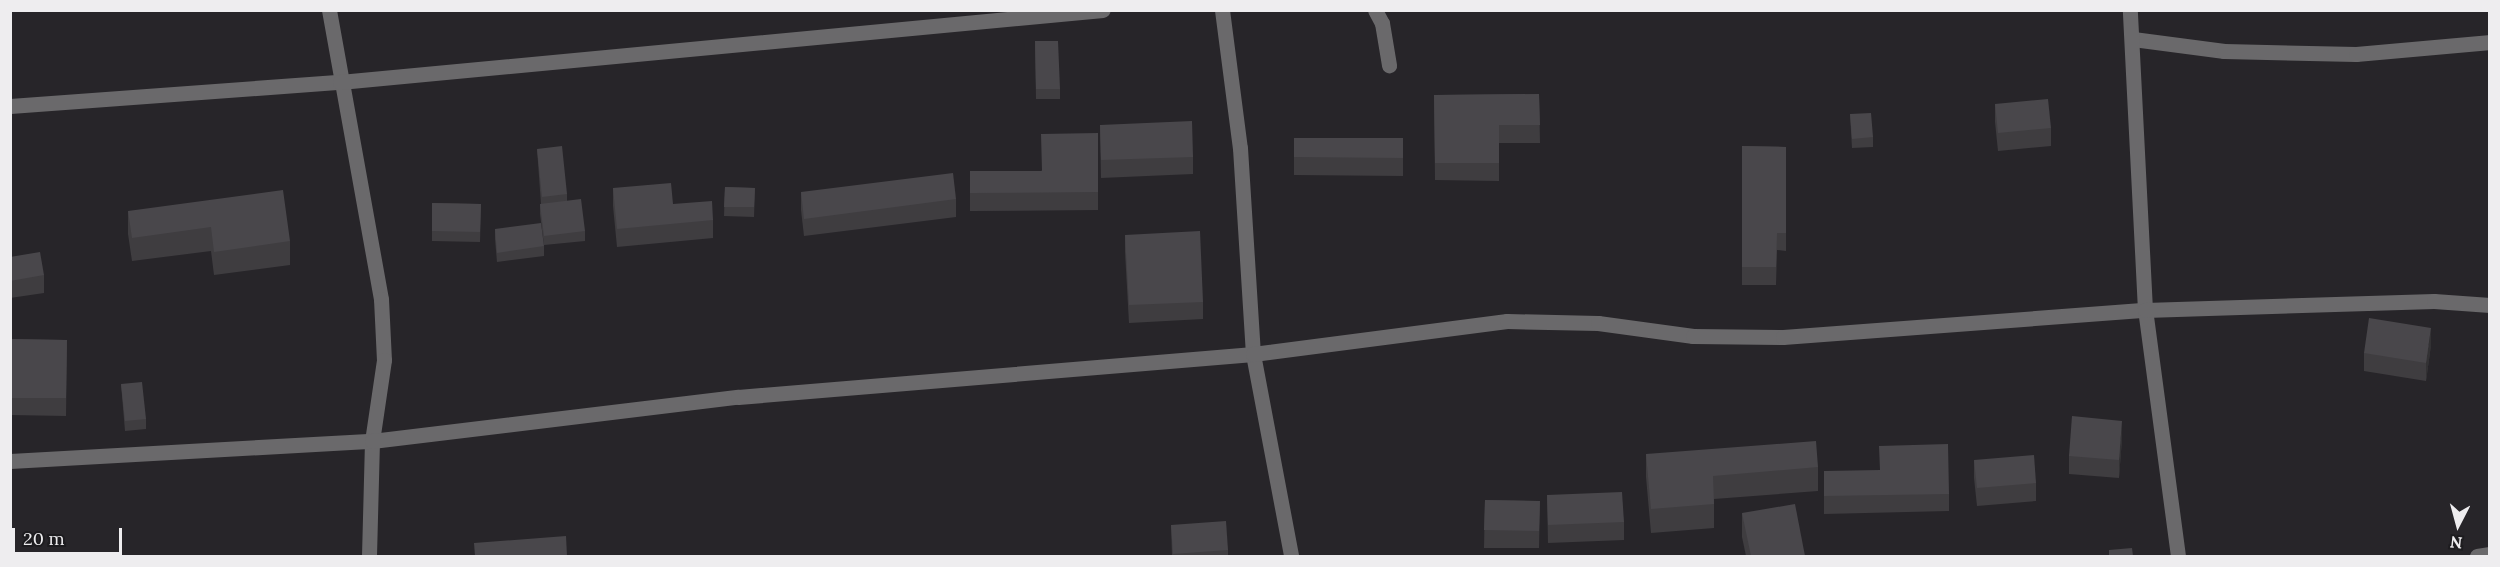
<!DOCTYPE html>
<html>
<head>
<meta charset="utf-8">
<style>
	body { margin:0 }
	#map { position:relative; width:2500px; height:567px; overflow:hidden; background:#272529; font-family:Lora,serif }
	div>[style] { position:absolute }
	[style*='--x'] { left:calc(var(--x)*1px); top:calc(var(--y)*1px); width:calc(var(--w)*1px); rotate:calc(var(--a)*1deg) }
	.service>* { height:15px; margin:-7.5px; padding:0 7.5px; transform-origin:7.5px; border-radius:7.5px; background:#6a696b }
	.minor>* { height:15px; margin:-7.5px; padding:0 7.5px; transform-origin:7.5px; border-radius:7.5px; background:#6a696b }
	.wall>* { inset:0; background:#3f3d40 }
	.shaded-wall>* { inset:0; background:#333234 }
	.building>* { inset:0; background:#49474b }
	span { translate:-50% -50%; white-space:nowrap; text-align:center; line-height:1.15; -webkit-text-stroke:4.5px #1d1c1f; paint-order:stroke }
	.frame { position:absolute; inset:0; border:12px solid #eeedef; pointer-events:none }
	.north { position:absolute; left:2428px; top:495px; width:60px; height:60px; -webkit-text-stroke:4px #1d1c1f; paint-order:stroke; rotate:186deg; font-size:16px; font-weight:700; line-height:24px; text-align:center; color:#eeedef }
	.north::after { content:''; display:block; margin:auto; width:21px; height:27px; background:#eeedef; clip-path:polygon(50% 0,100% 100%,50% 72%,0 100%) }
	.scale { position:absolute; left:12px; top:528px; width:110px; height:27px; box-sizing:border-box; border:3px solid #eeedef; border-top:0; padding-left:8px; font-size:18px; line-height:21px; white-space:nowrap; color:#eeedef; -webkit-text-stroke:4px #1d1c1f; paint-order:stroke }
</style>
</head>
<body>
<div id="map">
	<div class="service">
		<i style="--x:1375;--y:10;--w:15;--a:62"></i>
		<i style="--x:1382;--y:23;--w:43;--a:80.5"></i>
	</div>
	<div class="minor">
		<i style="--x:329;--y:10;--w:294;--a:79.8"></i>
		<i style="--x:381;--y:299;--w:61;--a:87.2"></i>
		<i style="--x:384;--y:360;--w:82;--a:98.4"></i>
		<i style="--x:372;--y:441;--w:115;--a:91.5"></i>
		<i style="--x:1222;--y:10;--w:139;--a:82.6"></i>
		<i style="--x:1240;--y:148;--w:206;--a:86.4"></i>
		<i style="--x:1253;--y:354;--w:206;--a:79.3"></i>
		<i style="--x:2133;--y:39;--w:92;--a:7.5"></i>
		<i style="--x:2224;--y:51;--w:132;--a:1.3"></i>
		<i style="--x:2356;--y:54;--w:135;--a:-5.1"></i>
		<i style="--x:10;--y:106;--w:331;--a:-4.2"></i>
		<i style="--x:340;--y:82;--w:766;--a:-5.39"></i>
		<i style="--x:10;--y:461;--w:363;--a:-3.2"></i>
		<i style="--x:372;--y:441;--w:369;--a:-6.9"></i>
		<i style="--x:738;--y:397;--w:517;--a:-4.77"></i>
		<i style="--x:1253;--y:354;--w:256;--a:-7.4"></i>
		<i style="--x:1507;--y:321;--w:91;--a:1.3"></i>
		<i style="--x:1598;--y:323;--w:96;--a:7.8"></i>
		<i style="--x:1693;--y:336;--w:90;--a:0.6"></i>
		<i style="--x:1783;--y:337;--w:363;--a:-4.3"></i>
		<i style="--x:2145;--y:310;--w:300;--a:-92.9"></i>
		<i style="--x:2178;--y:556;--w:248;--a:-97.6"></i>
		<i style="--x:2145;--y:310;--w:289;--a:-1.8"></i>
		<i style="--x:2434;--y:301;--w:56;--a:4.1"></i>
		<i style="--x:2477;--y:556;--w:13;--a:-9"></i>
	</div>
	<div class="wall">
		<i style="clip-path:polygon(1035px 41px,1060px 89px,1060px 99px,1036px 99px)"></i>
		<i style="clip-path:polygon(1539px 94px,1540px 143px,1499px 143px,1499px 181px,1435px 180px,1434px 95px)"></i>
		<i style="clip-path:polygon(1995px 104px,2051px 128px,2051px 146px,1998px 151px,1995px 122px)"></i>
		<i style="clip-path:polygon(1850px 114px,1873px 137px,1873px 147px,1852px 148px)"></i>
		<i style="clip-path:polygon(1100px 125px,1193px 157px,1193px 174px,1101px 178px)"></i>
		<i style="clip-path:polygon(1098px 133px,1098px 210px,970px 211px,970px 171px,1041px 171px)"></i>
		<i style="clip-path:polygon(1294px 138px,1403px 138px,1403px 176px,1294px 175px)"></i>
		<i style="clip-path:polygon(1742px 146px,1786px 147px,1786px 251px,1777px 250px,1776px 285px,1742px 285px)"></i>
		<i style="clip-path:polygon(537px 149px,567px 194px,567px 201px,585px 231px,585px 241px,544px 245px,540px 214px,540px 204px,541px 204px)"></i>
		<i style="clip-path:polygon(725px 187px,755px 188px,754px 217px,724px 216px)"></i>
		<i style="clip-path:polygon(613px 188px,673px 204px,713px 220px,713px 238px,617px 247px,613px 206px)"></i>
		<i style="clip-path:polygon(801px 192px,956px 199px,956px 217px,804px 236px,801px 210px)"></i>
		<i style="clip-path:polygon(432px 203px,481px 204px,480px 242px,432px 241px)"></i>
		<i style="clip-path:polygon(128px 211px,290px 241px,290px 265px,214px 275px,211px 251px,132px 261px,128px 234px)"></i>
		<i style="clip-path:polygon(495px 229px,544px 246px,544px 256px,497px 262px,495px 239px)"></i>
		<i style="clip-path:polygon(1125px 235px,1203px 302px,1203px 319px,1129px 323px,1125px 252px)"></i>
		<i style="clip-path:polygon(10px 257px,44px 275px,44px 293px,10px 298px)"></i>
		<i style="clip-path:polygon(10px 339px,67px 340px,66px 416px,10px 415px)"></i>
		<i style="clip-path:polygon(2431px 345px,2426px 381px,2364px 371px,2364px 353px)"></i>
		<i style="clip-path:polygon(121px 384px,146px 419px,146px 429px,125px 431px)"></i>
		<i style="clip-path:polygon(2122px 439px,2119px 478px,2069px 474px,2069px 456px)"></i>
		<i style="clip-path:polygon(1646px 454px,1818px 467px,1818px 491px,1714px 499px,1714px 528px,1651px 533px,1646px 477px)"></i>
		<i style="clip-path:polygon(1974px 460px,2036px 483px,2036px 501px,1977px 506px,1974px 478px)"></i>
		<i style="clip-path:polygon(1824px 471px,1949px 494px,1949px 511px,1824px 514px)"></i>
		<i style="clip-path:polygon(1547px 495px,1624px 522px,1624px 540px,1548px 543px)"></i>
		<i style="clip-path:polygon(1485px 500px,1540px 501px,1539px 548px,1484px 548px)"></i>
		<i style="clip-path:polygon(1742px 513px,1805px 556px,1746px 556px,1742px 537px)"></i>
		<i style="clip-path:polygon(1171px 525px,1228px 550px,1228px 556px,1172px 556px)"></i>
	</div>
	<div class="shaded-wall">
		<i style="clip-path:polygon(2431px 328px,2431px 345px,2426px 381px,2426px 363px)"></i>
		<i style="clip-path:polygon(2122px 421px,2122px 439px,2119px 478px,2119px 460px)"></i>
	</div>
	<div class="building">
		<i style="clip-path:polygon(1035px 41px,1058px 41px,1060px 89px,1036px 89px)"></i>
		<i style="clip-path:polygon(1539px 94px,1540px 125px,1499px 125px,1499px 163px,1435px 163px,1434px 95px)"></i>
		<i style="clip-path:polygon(2048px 99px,2051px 128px,1998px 133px,1995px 104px)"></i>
		<i style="clip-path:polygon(1871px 113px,1873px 137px,1852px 139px,1850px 114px)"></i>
		<i style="clip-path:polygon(1192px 121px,1193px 157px,1101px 160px,1100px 125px)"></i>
		<i style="clip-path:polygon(1098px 133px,1098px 192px,970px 193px,970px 171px,1042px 171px,1041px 134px)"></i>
		<i style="clip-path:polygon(1294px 138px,1403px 138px,1403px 158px,1294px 157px)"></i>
		<i style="clip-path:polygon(562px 146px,567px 194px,542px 197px,537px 149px)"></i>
		<i style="clip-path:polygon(1742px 146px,1786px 147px,1786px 233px,1777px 233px,1776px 267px,1742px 267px)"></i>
		<i style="clip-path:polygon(953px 173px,956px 199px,804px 219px,801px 192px)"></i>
		<i style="clip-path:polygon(671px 183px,673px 204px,712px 201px,713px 220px,617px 229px,613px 188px)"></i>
		<i style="clip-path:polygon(725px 187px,755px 188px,754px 207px,724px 207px)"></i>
		<i style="clip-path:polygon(283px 190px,290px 241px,214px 252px,211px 227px,132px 238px,128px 211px)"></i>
		<i style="clip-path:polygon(581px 199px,585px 231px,544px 236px,540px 204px)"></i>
		<i style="clip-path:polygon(432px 203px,481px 204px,480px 232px,432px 231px)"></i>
		<i style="clip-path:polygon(541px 223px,544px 246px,497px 253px,495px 229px)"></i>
		<i style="clip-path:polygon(1200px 231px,1203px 302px,1129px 305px,1125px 235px)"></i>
		<i style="clip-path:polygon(40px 252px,44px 275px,10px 281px,10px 257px)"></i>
		<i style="clip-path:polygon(2369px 318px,2431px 328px,2426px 363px,2364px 353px)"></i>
		<i style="clip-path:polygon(10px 339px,67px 340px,66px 398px,10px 398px)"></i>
		<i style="clip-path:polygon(142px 382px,146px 419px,125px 421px,121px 384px)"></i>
		<i style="clip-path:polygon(2072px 416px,2122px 421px,2119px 460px,2069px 456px)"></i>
		<i style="clip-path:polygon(1816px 441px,1818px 467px,1713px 476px,1714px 504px,1651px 509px,1646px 454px)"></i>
		<i style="clip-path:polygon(1948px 444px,1949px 494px,1824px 496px,1824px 471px,1880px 470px,1879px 446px)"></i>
		<i style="clip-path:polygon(2034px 455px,2036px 483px,1977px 488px,1974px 460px)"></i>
		<i style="clip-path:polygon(1622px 492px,1624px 522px,1548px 525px,1547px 495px)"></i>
		<i style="clip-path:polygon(1485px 500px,1540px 501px,1539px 531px,1484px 530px)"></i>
		<i style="clip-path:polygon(1795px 504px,1805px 556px,1751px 556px,1742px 513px)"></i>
		<i style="clip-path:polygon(1226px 521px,1228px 550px,1173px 554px,1171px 525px)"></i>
		<i style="clip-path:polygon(566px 536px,567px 556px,475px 556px,474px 543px)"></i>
		<i style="clip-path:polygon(2132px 548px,2133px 556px,2109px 556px,2109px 550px)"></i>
	</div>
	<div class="frame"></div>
	<div class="north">N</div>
	<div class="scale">20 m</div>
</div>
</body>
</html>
